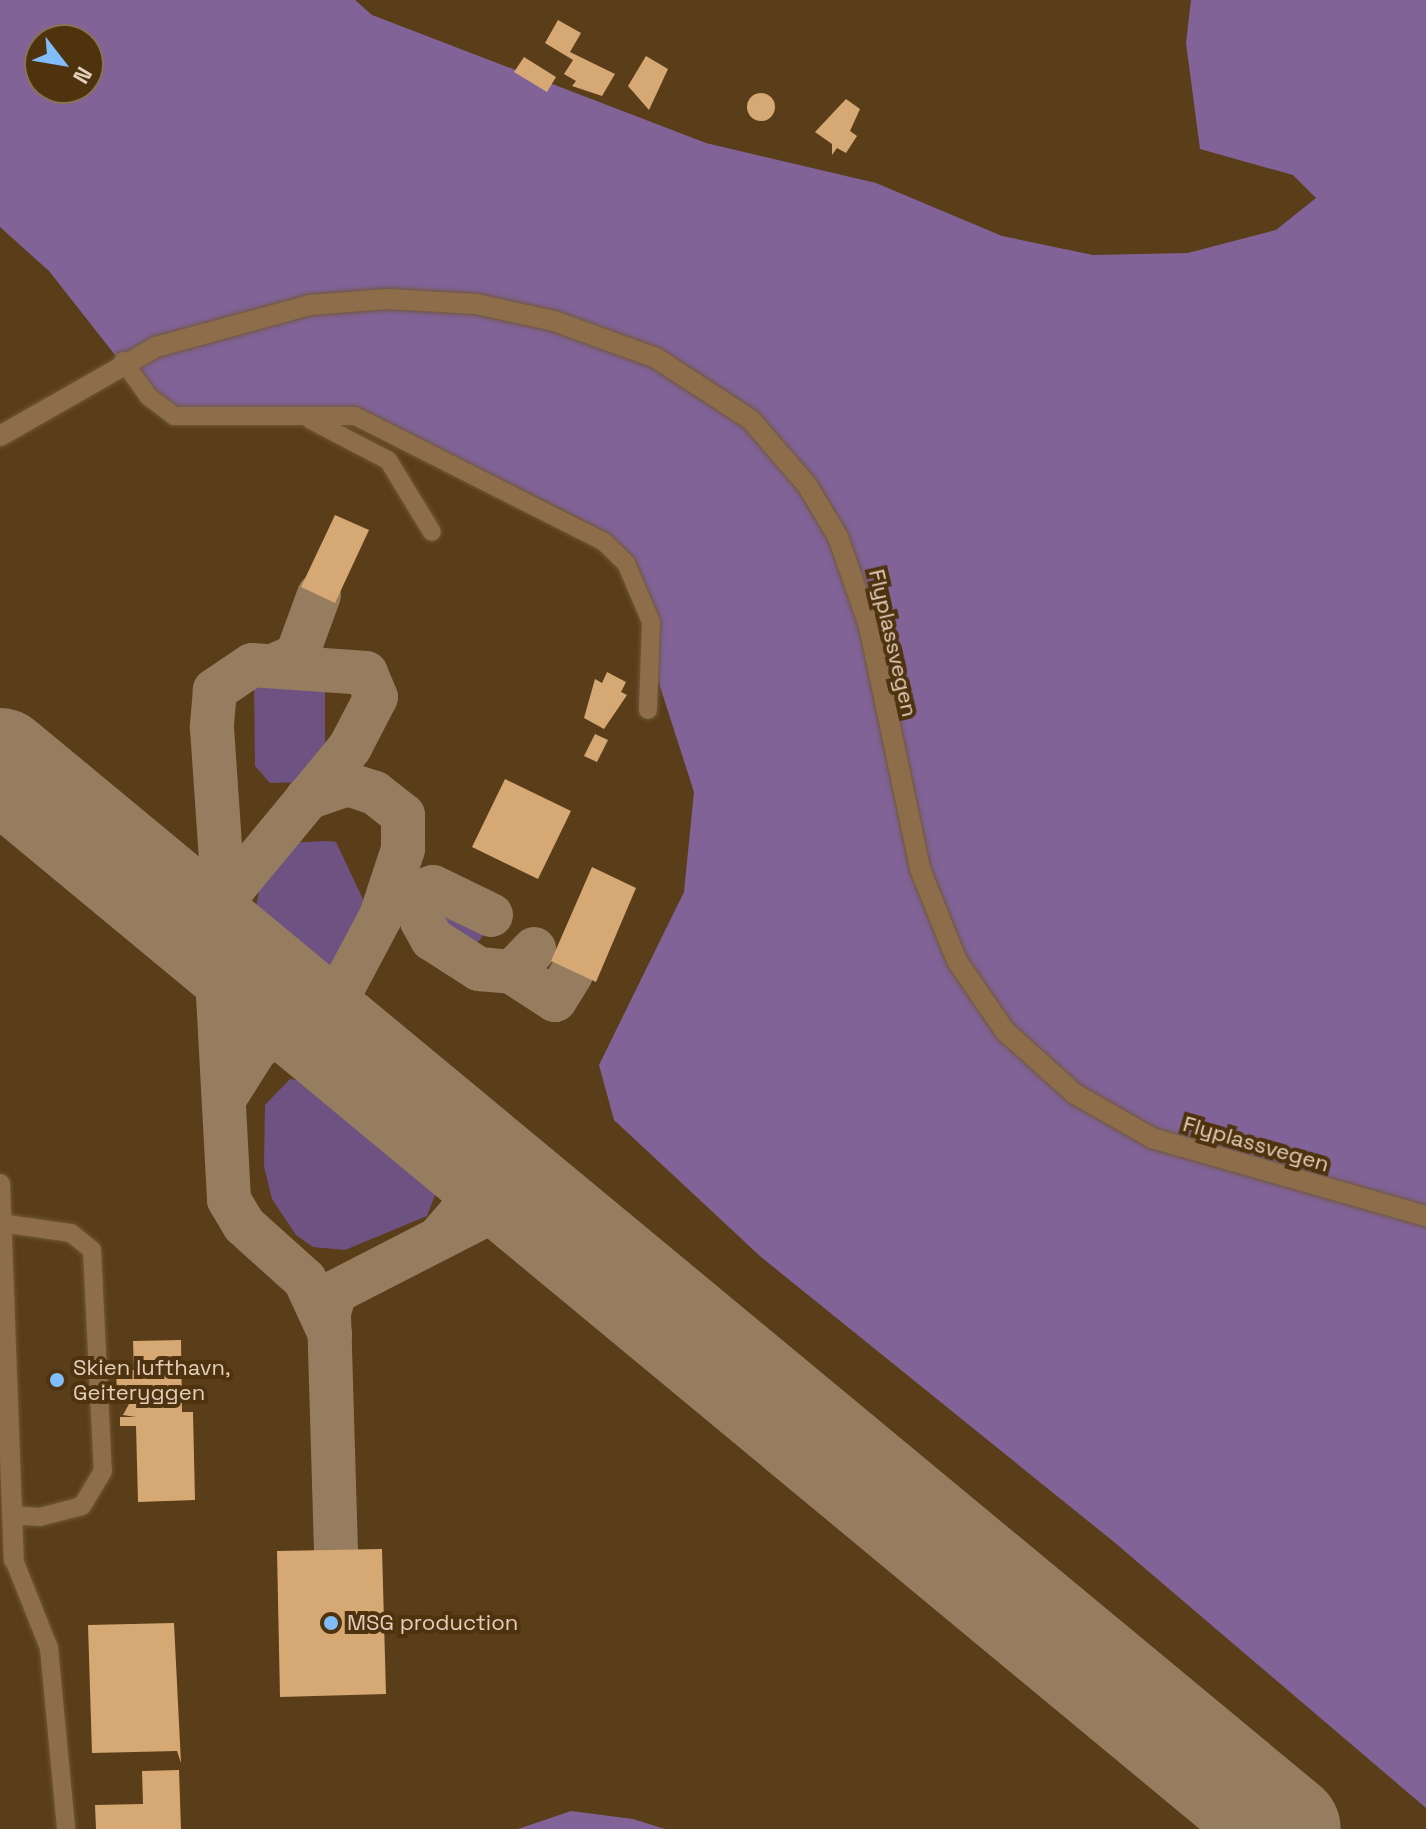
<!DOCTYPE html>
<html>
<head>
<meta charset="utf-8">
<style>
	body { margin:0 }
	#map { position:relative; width:1426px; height:1829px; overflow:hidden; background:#5a3d19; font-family:"Space Grotesk",sans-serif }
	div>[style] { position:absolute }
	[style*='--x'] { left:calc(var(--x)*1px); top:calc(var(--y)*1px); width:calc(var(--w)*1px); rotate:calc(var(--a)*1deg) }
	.green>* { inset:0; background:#6e5382 }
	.forest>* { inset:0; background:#816398 }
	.taxiway>* { height:44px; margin:-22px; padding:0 22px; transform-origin:22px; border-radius:22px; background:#967d60 }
	.runway>* { height:110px; margin:-55px; padding:0 55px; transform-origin:55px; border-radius:55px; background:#967d60 }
	.building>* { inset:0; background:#d6a874 }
	.round { border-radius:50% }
	.roads { filter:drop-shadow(0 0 2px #6f5739) drop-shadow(0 0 2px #6f5739) }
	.minor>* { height:18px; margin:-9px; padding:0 9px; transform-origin:9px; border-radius:9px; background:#8e6e4a }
	.tertiary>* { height:20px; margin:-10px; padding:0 10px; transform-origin:10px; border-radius:10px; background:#8e6e4a }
	.secondary>* { height:20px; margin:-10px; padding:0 10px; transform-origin:10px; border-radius:10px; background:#8e6e4a }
	.dots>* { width:22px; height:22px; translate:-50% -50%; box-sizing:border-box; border:4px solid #4f330e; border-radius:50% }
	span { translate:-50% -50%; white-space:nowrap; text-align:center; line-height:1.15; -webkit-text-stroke:8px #4f330e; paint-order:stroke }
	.street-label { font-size:22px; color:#e2d0bd }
	.poi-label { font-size:22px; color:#e2d0bd }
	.left { translate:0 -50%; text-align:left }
	.north { position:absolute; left:24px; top:24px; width:80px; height:80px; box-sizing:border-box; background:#4f330e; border:2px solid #8a7254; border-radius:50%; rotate:121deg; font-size:22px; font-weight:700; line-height:32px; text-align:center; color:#e2d0bd }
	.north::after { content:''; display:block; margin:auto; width:28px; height:36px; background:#80bdfa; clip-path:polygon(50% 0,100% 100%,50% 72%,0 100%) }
</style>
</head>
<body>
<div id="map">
	<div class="green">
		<i style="clip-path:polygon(307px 677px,325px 684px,325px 758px,308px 782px,270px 783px,255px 766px,254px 682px)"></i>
		<i style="clip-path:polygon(326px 841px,336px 842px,368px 910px,345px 962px,329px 975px,313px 951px,254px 916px,263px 871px,286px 843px)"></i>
		<i style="clip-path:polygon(442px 912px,474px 926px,486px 932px,474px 947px,466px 945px,439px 929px)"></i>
		<i style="clip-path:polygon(290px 1079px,329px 1085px,426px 1167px,435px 1195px,427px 1216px,345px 1250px,313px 1247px,296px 1235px,272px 1199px,264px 1166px,265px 1105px)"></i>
	</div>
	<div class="forest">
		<i style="clip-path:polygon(evenodd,0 0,355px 0,372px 15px,706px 143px,876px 183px,1002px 236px,1093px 255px,1188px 253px,1276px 230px,1316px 198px,1293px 175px,1200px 149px,1186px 43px,1191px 0,1426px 0,1426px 1808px,1114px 1542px,761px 1257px,614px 1120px,599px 1065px,684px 892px,694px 792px,655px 671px,659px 624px,637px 565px,580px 519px,439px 449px,361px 424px,294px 415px,170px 425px,49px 271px,0 227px,0 0,40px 40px,88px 40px,88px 88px,40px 88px,40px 40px)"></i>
		<i style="clip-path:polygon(571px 1811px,633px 1819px,665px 1829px,518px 1829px)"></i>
	</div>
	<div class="taxiway">
		<i style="--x:275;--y:665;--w:24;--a:-24"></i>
		<i style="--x:297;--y:655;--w:64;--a:-69.9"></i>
		<i style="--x:174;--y:908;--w:25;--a:11"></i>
		<i style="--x:199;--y:913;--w:25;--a:-26"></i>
		<i style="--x:222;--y:902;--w:201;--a:-50.4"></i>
		<i style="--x:350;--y:747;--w:56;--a:-62.5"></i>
		<i style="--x:376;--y:697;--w:26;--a:-113"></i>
		<i style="--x:366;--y:673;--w:114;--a:-176"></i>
		<i style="--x:252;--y:665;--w:45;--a:146"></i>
		<i style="--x:215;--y:690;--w:38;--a:95"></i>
		<i style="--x:212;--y:728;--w:148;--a:86.1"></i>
		<i style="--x:222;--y:876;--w:26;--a:90"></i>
		<i style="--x:222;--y:902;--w:22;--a:112"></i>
		<i style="--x:214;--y:922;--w:278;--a:86.9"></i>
		<i style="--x:229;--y:1200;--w:29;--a:59"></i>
		<i style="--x:244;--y:1225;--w:82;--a:42"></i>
		<i style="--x:305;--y:1280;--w:60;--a:65.2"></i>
		<i style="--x:491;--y:915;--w:64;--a:-154.2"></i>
		<i style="--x:433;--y:887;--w:12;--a:160"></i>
		<i style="--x:422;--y:891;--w:30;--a:90"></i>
		<i style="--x:422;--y:921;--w:21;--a:61"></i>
		<i style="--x:432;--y:939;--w:56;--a:32.6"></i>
		<i style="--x:479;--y:969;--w:33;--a:5"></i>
		<i style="--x:512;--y:972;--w:32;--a:-46"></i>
		<i style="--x:512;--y:972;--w:51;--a:33.1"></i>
		<i style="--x:555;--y:1000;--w:31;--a:-58"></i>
		<i style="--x:226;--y:1096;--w:58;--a:-57.7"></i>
		<i style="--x:257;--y:1047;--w:33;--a:-27"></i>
		<i style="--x:286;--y:1032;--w:35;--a:-5"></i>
		<i style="--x:321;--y:1029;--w:128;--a:-62"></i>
		<i style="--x:381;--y:916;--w:71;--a:-71.8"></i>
		<i style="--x:403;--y:849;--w:34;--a:-90"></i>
		<i style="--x:403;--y:815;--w:36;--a:-142"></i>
		<i style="--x:375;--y:793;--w:28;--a:-162"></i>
		<i style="--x:348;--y:784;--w:43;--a:161.1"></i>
		<i style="--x:440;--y:1127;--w:63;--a:64.7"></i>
		<i style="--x:467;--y:1184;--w:25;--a:97"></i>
		<i style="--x:464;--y:1209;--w:35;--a:131"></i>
		<i style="--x:336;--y:1551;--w:239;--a:-91.7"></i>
		<i style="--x:329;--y:1312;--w:21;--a:-73"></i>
		<i style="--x:335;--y:1292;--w:171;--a:-27.2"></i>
		<i style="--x:487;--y:1214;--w:36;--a:-2"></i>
		<i style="--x:523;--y:1213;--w:48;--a:24.4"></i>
	</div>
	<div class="runway">
		<i style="--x:0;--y:763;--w:1670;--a:39.66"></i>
	</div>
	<div class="building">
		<i style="clip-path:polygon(558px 20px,581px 33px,570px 52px,615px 74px,602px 96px,572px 86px,576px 81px,564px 74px,573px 60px,545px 43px)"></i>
		<i style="clip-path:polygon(646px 56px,668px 69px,649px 110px,628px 86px)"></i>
		<i style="clip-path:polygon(524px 57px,556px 77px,547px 92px,514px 72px)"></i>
		<i class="round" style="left:747px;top:93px;width:28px;height:28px"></i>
		<i style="clip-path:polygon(846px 99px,860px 109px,850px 131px,857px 136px,846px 153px,837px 148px,832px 155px,832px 144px,815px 132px)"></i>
		<i style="clip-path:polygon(335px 515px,369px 530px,335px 603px,301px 587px)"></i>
		<i style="clip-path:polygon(607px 672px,626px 682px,621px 692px,627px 695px,604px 729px,584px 718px,595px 679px,602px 683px)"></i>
		<i style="clip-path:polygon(595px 734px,608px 740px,597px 762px,584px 756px)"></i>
		<i style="clip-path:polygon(505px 779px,571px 811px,538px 879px,472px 847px)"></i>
		<i style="clip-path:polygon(592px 867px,636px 888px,596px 982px,551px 961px)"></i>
		<i style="clip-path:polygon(181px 1340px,182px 1412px,193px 1412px,195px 1500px,138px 1502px,136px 1426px,120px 1426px,120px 1417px,136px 1417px,123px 1415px,135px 1393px,117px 1393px,116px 1370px,134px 1370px,133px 1341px)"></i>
		<i style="clip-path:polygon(382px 1549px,386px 1694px,280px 1697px,277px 1551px)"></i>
		<i style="clip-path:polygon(174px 1623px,181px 1763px,177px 1751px,92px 1753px,88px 1625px)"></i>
		<i style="clip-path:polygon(179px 1770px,181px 1829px,96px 1829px,95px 1805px,143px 1804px,142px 1771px)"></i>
	</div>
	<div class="roads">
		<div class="minor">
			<i style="--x:123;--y:361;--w:44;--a:54.2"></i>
			<i style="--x:149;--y:397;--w:31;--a:37"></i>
			<i style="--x:174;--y:416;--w:181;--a:0"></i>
			<i style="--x:355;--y:416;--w:279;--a:26.8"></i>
			<i style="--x:604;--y:542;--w:30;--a:44"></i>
			<i style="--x:626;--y:563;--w:64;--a:67"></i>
			<i style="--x:651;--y:622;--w:88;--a:92"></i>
			<i style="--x:311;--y:420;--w:87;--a:27.5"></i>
			<i style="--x:388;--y:460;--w:84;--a:58.6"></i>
			<i style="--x:7;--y:1224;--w:65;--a:8"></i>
			<i style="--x:71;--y:1233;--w:27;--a:39"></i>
			<i style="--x:92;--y:1250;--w:221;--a:87.2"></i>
			<i style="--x:103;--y:1471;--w:41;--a:121"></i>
			<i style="--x:82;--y:1506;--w:43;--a:165.3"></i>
			<i style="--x:40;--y:1517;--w:26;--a:-176"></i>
			<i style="--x:14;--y:1560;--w:95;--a:68.3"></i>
			<i style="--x:49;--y:1648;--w:182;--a:84.6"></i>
		</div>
		<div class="tertiary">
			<i style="--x:0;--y:1184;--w:376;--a:87.9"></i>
		</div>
		<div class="secondary">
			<i style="--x:0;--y:436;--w:180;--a:-29.7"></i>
			<i style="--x:156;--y:347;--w:160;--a:-15.3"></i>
			<i style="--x:310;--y:305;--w:77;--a:-4.5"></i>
			<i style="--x:387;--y:299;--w:89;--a:3.2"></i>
			<i style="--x:476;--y:304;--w:80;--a:12.3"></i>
			<i style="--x:554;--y:321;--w:109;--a:19.9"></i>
			<i style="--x:656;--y:358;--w:113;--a:33.1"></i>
			<i style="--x:751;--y:420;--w:86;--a:49.3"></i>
			<i style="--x:807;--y:485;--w:61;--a:59.2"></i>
			<i style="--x:838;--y:537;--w:94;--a:70.8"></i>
			<i style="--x:869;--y:626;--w:248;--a:78.1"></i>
			<i style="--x:920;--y:869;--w:99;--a:68.1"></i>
			<i style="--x:957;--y:961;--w:85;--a:55.6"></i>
			<i style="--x:1005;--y:1031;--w:94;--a:42"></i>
			<i style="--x:1075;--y:1094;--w:89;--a:29.7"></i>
			<i style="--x:1152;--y:1138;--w:285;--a:15.9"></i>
		</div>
	</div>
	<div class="dots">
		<i style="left:57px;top:1380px;background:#80bdfa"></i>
		<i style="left:331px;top:1623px;background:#80bdfa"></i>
	</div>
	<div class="street-label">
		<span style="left:893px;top:643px;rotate:77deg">Flyplassvegen</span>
		<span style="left:1256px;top:1144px;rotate:16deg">Flyplassvegen</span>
	</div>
	<div class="poi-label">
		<span class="left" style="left:73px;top:1380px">Skien lufthavn,<br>Geiteryggen</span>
		<span class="left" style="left:347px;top:1623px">MSG production</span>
	</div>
	<div class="north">N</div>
</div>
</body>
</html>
